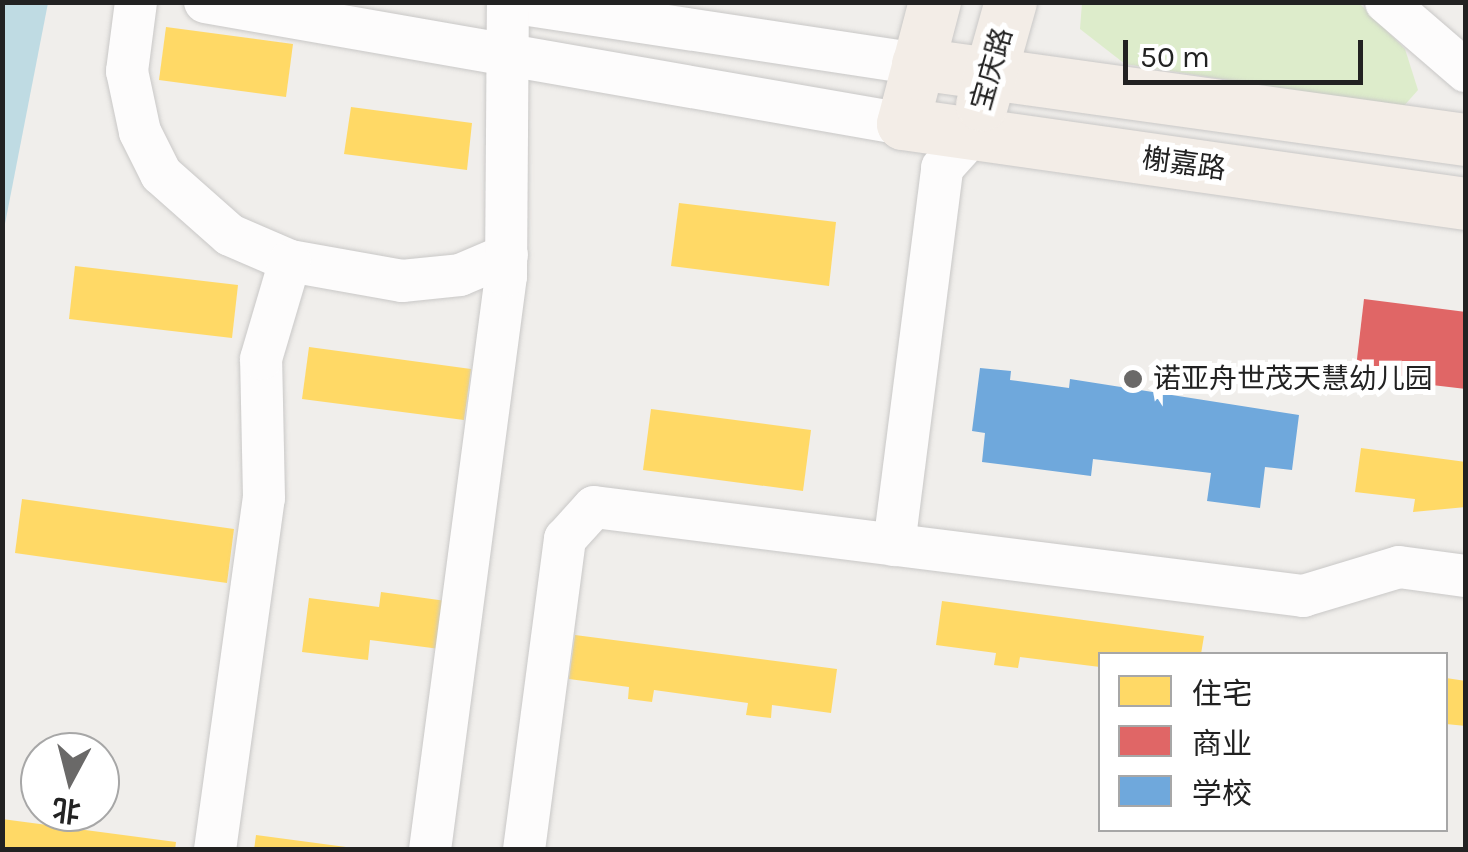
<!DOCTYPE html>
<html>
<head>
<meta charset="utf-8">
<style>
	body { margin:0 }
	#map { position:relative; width:1468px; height:852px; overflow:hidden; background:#f0eeeb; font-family:Karla,"Noto Sans SC",sans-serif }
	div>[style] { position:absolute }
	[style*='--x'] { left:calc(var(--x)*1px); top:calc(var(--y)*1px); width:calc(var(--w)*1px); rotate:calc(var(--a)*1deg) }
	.grass>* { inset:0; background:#ddeccb }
	.water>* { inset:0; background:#bfdbe3 }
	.homes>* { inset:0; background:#ffd966 }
	.shops>* { inset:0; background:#e06666 }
	.schools>* { inset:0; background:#6fa8dc }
	.roads { filter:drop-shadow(0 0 2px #c9c8c7) drop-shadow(0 0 2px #c9c8c7) }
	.minor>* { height:42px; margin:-21px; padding:0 21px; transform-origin:21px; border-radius:21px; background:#fdfcfc }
	.major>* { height:52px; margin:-26px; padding:0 26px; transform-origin:26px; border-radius:26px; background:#f3ede7 }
	.dots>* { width:28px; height:28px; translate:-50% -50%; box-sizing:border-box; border:5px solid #fff; border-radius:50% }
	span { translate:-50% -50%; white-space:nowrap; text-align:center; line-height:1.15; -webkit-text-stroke:10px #fff; paint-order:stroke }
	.street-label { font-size:28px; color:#222 }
	.poi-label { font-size:28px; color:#222 }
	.left { translate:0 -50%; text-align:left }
	.frame { position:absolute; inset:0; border:5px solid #222; pointer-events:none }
	.legend { position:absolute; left:1098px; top:652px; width:350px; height:180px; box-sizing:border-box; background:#fff; border:2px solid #a7a7a7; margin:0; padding:12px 18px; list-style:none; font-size:30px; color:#222 }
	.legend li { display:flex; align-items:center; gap:20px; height:50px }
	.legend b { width:50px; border:2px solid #a7a7a7 }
	.north { position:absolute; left:20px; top:732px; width:100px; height:100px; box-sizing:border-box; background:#fff; border:2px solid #a7a7a7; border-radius:50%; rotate:187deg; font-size:28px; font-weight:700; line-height:40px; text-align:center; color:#222 }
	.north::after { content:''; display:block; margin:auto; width:35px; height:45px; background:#6a6968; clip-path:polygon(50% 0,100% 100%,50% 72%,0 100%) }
	.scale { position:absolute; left:1123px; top:40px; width:240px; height:45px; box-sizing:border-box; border:5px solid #222; border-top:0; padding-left:12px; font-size:30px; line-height:35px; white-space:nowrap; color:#222; -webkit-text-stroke:8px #fff; paint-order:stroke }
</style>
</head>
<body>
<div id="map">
	<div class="grass">
		<i style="clip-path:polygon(1082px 3px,1359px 3px,1405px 49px,1418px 90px,1403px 107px,1125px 64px,1080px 29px)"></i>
	</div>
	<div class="water">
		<i style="clip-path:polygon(3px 2px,48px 3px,3px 234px,2px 3px)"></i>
	</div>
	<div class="homes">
		<i style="clip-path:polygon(166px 27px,293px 44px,286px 97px,159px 80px)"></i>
		<i style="clip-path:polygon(351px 107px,472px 123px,467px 170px,344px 154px)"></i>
		<i style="clip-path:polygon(679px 203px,836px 222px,829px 286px,671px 266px)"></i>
		<i style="clip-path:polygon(75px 266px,238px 285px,232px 338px,69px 319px)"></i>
		<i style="clip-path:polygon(309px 347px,471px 369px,464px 420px,302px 399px)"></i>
		<i style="clip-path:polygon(651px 409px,811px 430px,803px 491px,643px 470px)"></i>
		<i style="clip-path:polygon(1361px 448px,1466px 462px,1466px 507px,1413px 512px,1415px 499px,1355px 492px)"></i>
		<i style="clip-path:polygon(22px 499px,234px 529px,227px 583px,15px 553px)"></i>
		<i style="clip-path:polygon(381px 592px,446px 601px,440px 649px,370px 640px,368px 660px,302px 652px,309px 598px,379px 607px)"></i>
		<i style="clip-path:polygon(942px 601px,1204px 636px,1201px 654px,1100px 654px,1100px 667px,1020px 657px,1018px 668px,994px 665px,996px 653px,936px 645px)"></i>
		<i style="clip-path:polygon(575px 635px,837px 669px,831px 713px,772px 705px,771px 718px,746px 715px,748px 703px,654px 690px,652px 702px,628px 699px,629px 687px,569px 679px)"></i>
		<i style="clip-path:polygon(1446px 678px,1466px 681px,1466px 726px,1446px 724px)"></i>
		<i style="clip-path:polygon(2px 819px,176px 842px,175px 850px,2px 850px)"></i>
		<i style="clip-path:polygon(256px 835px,346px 847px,346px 850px,254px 850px)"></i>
	</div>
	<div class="shops">
		<i style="clip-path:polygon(1364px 299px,1466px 312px,1466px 389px,1355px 376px)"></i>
	</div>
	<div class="schools">
		<i style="clip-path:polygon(980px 368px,1011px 371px,1010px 380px,1069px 388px,1070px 379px,1299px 415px,1292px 470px,1265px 467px,1260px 508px,1207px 501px,1211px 473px,1093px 459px,1091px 476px,982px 462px,985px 433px,972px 431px)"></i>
	</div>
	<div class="roads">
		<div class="minor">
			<i style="--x:136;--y:2;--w:70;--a:97.4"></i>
			<i style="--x:127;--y:71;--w:62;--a:78"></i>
			<i style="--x:140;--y:132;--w:47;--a:63.4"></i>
			<i style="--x:161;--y:174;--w:92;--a:41.5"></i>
			<i style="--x:230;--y:235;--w:65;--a:23.4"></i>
			<i style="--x:290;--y:261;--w:114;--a:10.1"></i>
			<i style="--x:402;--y:281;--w:58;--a:-5.9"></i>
			<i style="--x:460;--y:275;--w:51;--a:-23.1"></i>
			<i style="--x:205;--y:2;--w:709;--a:9.91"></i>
			<i style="--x:509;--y:2;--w:414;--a:8.6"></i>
			<i style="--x:1386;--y:2;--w:106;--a:40.8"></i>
			<i style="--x:894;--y:545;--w:380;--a:-82.7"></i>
			<i style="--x:942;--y:168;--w:45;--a:-47.7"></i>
			<i style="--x:215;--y:850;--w:355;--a:-82.1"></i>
			<i style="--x:264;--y:498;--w:139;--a:-91.2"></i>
			<i style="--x:261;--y:359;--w:102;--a:-73.5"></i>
			<i style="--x:430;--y:850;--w:579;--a:-82.46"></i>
			<i style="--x:506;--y:276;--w:274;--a:-89.6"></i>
			<i style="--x:524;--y:850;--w:314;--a:-82.5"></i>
			<i style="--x:565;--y:539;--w:43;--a:-47.8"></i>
			<i style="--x:594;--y:507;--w:715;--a:7.15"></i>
			<i style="--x:1303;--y:596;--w:100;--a:-16.8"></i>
			<i style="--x:1399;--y:567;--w:68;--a:7.7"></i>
		</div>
		<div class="major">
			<i style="--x:935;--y:2;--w:126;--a:104.7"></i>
			<i style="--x:903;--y:124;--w:569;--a:8.09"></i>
			<i style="--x:918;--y:64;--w:553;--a:7.9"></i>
			<i style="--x:982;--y:105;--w:107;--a:-74.3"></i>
		</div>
	</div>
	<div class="dots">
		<i style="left:1133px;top:379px;background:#6a6968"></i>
	</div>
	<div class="street-label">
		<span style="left:992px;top:69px;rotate:-74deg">宝庆路</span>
		<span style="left:1184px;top:164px;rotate:8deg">榭嘉路</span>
	</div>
	<div class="poi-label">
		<span class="left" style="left:1153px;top:379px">诺亚舟世茂天慧幼儿园</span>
	</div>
	<div class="frame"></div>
	<ul class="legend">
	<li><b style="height:28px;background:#ffd966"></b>住宅</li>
	<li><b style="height:28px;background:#e06666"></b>商业</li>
	<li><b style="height:28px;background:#6fa8dc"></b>学校</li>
	</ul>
	<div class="north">北</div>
	<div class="scale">50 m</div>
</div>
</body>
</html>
